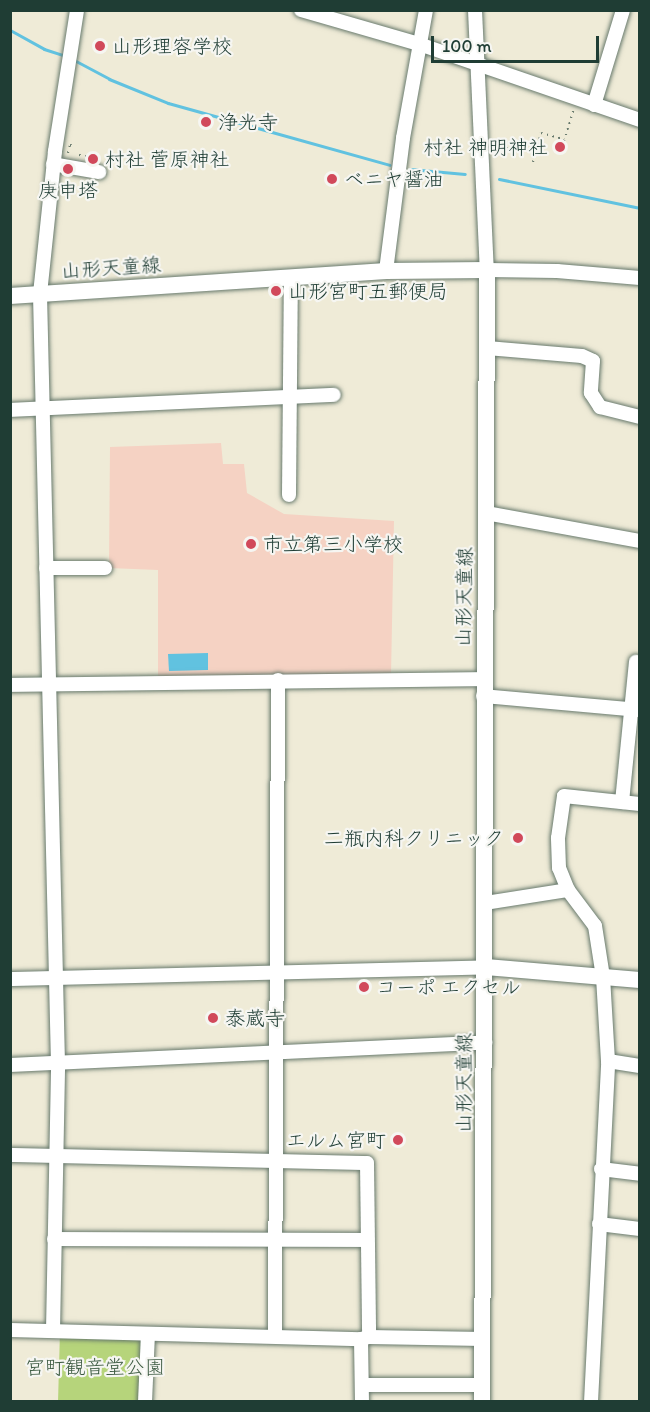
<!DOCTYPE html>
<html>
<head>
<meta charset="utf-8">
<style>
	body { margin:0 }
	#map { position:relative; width:650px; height:1412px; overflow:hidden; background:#efebd7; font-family:Itim,"Klee One",sans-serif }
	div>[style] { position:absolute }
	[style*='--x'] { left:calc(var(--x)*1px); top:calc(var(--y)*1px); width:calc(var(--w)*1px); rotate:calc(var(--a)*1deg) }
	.built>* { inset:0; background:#f5d2c3 }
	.green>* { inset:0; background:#b6d47b }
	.water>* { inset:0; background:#61c2e0 }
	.stream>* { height:3px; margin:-1.5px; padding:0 1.5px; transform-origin:1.5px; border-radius:1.5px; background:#61c2e0 }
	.path>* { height:2px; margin-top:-1px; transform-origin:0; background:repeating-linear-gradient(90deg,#687a6d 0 1.5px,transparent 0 6px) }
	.roads { filter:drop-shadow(0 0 2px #687a6d) drop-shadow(0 0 2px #687a6d) }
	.minor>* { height:14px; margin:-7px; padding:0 7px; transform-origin:7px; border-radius:7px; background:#fff }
	.major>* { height:16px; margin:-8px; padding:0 8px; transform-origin:8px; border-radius:8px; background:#fff }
	.dots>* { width:16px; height:16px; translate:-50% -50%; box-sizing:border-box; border:3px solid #f6f6f2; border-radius:50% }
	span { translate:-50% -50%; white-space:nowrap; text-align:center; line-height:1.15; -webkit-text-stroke:4.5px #f6f6f2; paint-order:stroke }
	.poi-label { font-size:20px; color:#1f3d34 }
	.left { translate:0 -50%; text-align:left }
	.right { translate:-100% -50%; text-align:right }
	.street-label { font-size:20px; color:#1f3d34 }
	.park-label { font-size:20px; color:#3d5b42 }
	.frame { position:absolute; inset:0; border:12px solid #1f3d34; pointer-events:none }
	.scale { position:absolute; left:431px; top:36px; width:168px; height:27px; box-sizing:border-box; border:3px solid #1f3d34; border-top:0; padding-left:8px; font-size:18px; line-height:21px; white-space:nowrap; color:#1f3d34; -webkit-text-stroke:4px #f6f6f2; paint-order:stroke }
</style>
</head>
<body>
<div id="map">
	<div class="built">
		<i style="clip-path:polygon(221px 443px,223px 464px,244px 464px,247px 493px,284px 514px,394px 521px,391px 675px,158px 678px,158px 570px,109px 568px,110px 447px)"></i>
	</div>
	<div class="green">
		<i style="clip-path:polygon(60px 1331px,148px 1334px,145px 1401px,58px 1402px)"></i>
	</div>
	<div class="water">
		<i style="clip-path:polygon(208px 653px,208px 670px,169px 671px,168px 654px)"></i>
	</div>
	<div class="stream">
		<i style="--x:10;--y:30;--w:39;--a:29"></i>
		<i style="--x:44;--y:49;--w:20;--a:18"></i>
		<i style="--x:74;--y:60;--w:40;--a:28"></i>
		<i style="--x:109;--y:79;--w:64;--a:22.1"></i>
		<i style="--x:168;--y:103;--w:230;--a:15.6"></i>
		<i style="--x:410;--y:169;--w:55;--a:5.2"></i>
		<i style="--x:499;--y:179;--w:144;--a:11.6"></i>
	</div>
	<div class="path">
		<i style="--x:564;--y:141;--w:34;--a:-73"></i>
		<i style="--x:494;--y:147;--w:42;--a:5.4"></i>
		<i style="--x:68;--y:153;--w:8;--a:-76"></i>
		<i style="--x:70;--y:145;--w:6;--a:9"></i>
		<i style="--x:79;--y:155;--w:12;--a:9"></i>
		<i style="--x:533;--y:162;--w:30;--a:-75"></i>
		<i style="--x:541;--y:133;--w:24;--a:15"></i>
	</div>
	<div class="roads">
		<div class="minor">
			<i style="--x:301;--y:10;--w:123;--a:16.1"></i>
			<i style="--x:419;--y:44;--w:234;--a:19"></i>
			<i style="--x:475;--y:10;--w:260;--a:87.4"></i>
			<i style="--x:487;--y:270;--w:70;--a:0.8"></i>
			<i style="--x:557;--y:271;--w:83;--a:4.8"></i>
			<i style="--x:594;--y:105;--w:99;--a:-73"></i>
			<i style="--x:53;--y:164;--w:47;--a:9.9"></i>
			<i style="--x:386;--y:271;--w:134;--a:-82.7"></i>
			<i style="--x:403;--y:138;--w:130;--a:-79.8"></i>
			<i style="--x:487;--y:348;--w:95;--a:4.8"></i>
			<i style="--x:582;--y:356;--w:12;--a:24"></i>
			<i style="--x:593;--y:361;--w:32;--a:94"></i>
			<i style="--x:591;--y:393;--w:17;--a:57"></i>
			<i style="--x:600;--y:407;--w:41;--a:14"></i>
			<i style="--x:10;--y:410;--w:324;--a:-2.7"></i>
			<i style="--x:289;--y:495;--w:218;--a:-89.5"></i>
			<i style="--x:486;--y:513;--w:157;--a:10.3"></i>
			<i style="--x:46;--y:568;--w:59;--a:0"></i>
			<i style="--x:10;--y:685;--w:474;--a:-0.7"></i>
			<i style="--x:483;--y:696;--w:158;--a:5.1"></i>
			<i style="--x:622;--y:802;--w:141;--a:-84.3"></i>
			<i style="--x:485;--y:903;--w:84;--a:-8.9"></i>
			<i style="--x:10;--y:979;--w:475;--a:-1.4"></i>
			<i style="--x:608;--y:1061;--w:32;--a:9"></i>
			<i style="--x:10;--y:1065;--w:476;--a:-2.7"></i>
			<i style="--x:10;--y:1155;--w:357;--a:1.3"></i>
			<i style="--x:367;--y:1163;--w:174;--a:89.3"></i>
			<i style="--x:601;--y:1169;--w:39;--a:7"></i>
			<i style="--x:599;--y:1224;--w:41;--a:7"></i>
			<i style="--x:54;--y:1239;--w:313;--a:0.2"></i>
			<i style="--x:10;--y:1330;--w:351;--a:1.5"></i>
			<i style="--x:361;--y:1339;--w:8;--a:-14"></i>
			<i style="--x:369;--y:1337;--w:114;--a:1"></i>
			<i style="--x:53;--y:1331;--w:267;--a:-88.9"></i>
			<i style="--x:58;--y:1064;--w:770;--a:-91.34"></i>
			<i style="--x:40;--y:294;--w:144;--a:-84"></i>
			<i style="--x:55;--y:151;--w:143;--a:-81.1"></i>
			<i style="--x:275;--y:1336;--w:656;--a:-89.74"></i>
			<i style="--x:361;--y:1339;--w:63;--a:89.1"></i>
			<i style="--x:362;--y:1385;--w:120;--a:0"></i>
			<i style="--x:145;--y:1402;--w:68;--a:-87.5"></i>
			<i style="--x:591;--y:1402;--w:341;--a:-87.1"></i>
			<i style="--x:608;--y:1061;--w:84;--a:-93.4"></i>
			<i style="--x:603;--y:977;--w:52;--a:-98.9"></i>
			<i style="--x:595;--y:926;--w:45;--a:-126.9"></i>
			<i style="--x:568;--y:890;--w:24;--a:-112"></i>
			<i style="--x:559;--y:868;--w:30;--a:-92"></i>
			<i style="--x:558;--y:838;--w:42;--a:-81.9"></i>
			<i style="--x:564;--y:796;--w:76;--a:6"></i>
		</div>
		<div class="major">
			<i style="--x:10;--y:296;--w:377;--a:-3.8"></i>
			<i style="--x:386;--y:271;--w:101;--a:-0.6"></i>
			<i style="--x:487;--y:270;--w:1132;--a:90.25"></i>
			<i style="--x:485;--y:967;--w:156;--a:4.8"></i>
		</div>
	</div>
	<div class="dots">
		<i style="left:100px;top:46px;background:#d1495b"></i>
		<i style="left:206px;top:122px;background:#d1495b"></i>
		<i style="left:560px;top:147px;background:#d1495b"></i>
		<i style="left:93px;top:159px;background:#d1495b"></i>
		<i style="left:68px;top:169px;background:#d1495b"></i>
		<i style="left:332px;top:179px;background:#d1495b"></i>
		<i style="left:276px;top:291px;background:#d1495b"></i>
		<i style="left:251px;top:544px;background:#d1495b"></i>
		<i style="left:518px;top:838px;background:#d1495b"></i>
		<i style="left:364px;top:987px;background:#d1495b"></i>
		<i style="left:213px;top:1018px;background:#d1495b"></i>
		<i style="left:398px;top:1140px;background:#d1495b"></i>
	</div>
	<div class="poi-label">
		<span class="left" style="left:112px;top:46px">山形理容学校</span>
		<span class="left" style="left:218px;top:122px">浄光寺</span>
		<span class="right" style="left:548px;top:147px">村社 神明神社</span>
		<span class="left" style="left:105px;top:159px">村社 菅原神社</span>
		<span class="left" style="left:344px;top:179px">ベニヤ醤油</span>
		<span style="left:68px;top:190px">庚申塔</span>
		<span class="left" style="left:288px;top:291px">山形宮町五郵便局</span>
		<span class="left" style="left:263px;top:544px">市立第三小学校</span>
		<span class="right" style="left:504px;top:838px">二瓶内科クリニック</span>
		<span class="left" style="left:376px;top:987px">コーポ エクセル</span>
		<span class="left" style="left:225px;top:1018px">泰蔵寺</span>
		<span class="right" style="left:386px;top:1140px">エルム宮町</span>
	</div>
	<div class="street-label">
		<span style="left:111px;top:268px;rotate:-4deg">山形天童線</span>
		<span style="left:464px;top:597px;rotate:-89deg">山形天童線</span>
		<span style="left:464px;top:1083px;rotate:-90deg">山形天童線</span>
	</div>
	<div class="park-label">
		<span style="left:95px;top:1367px">宮町観音堂公園</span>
	</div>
	<div class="frame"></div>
	<div class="scale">100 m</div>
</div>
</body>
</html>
